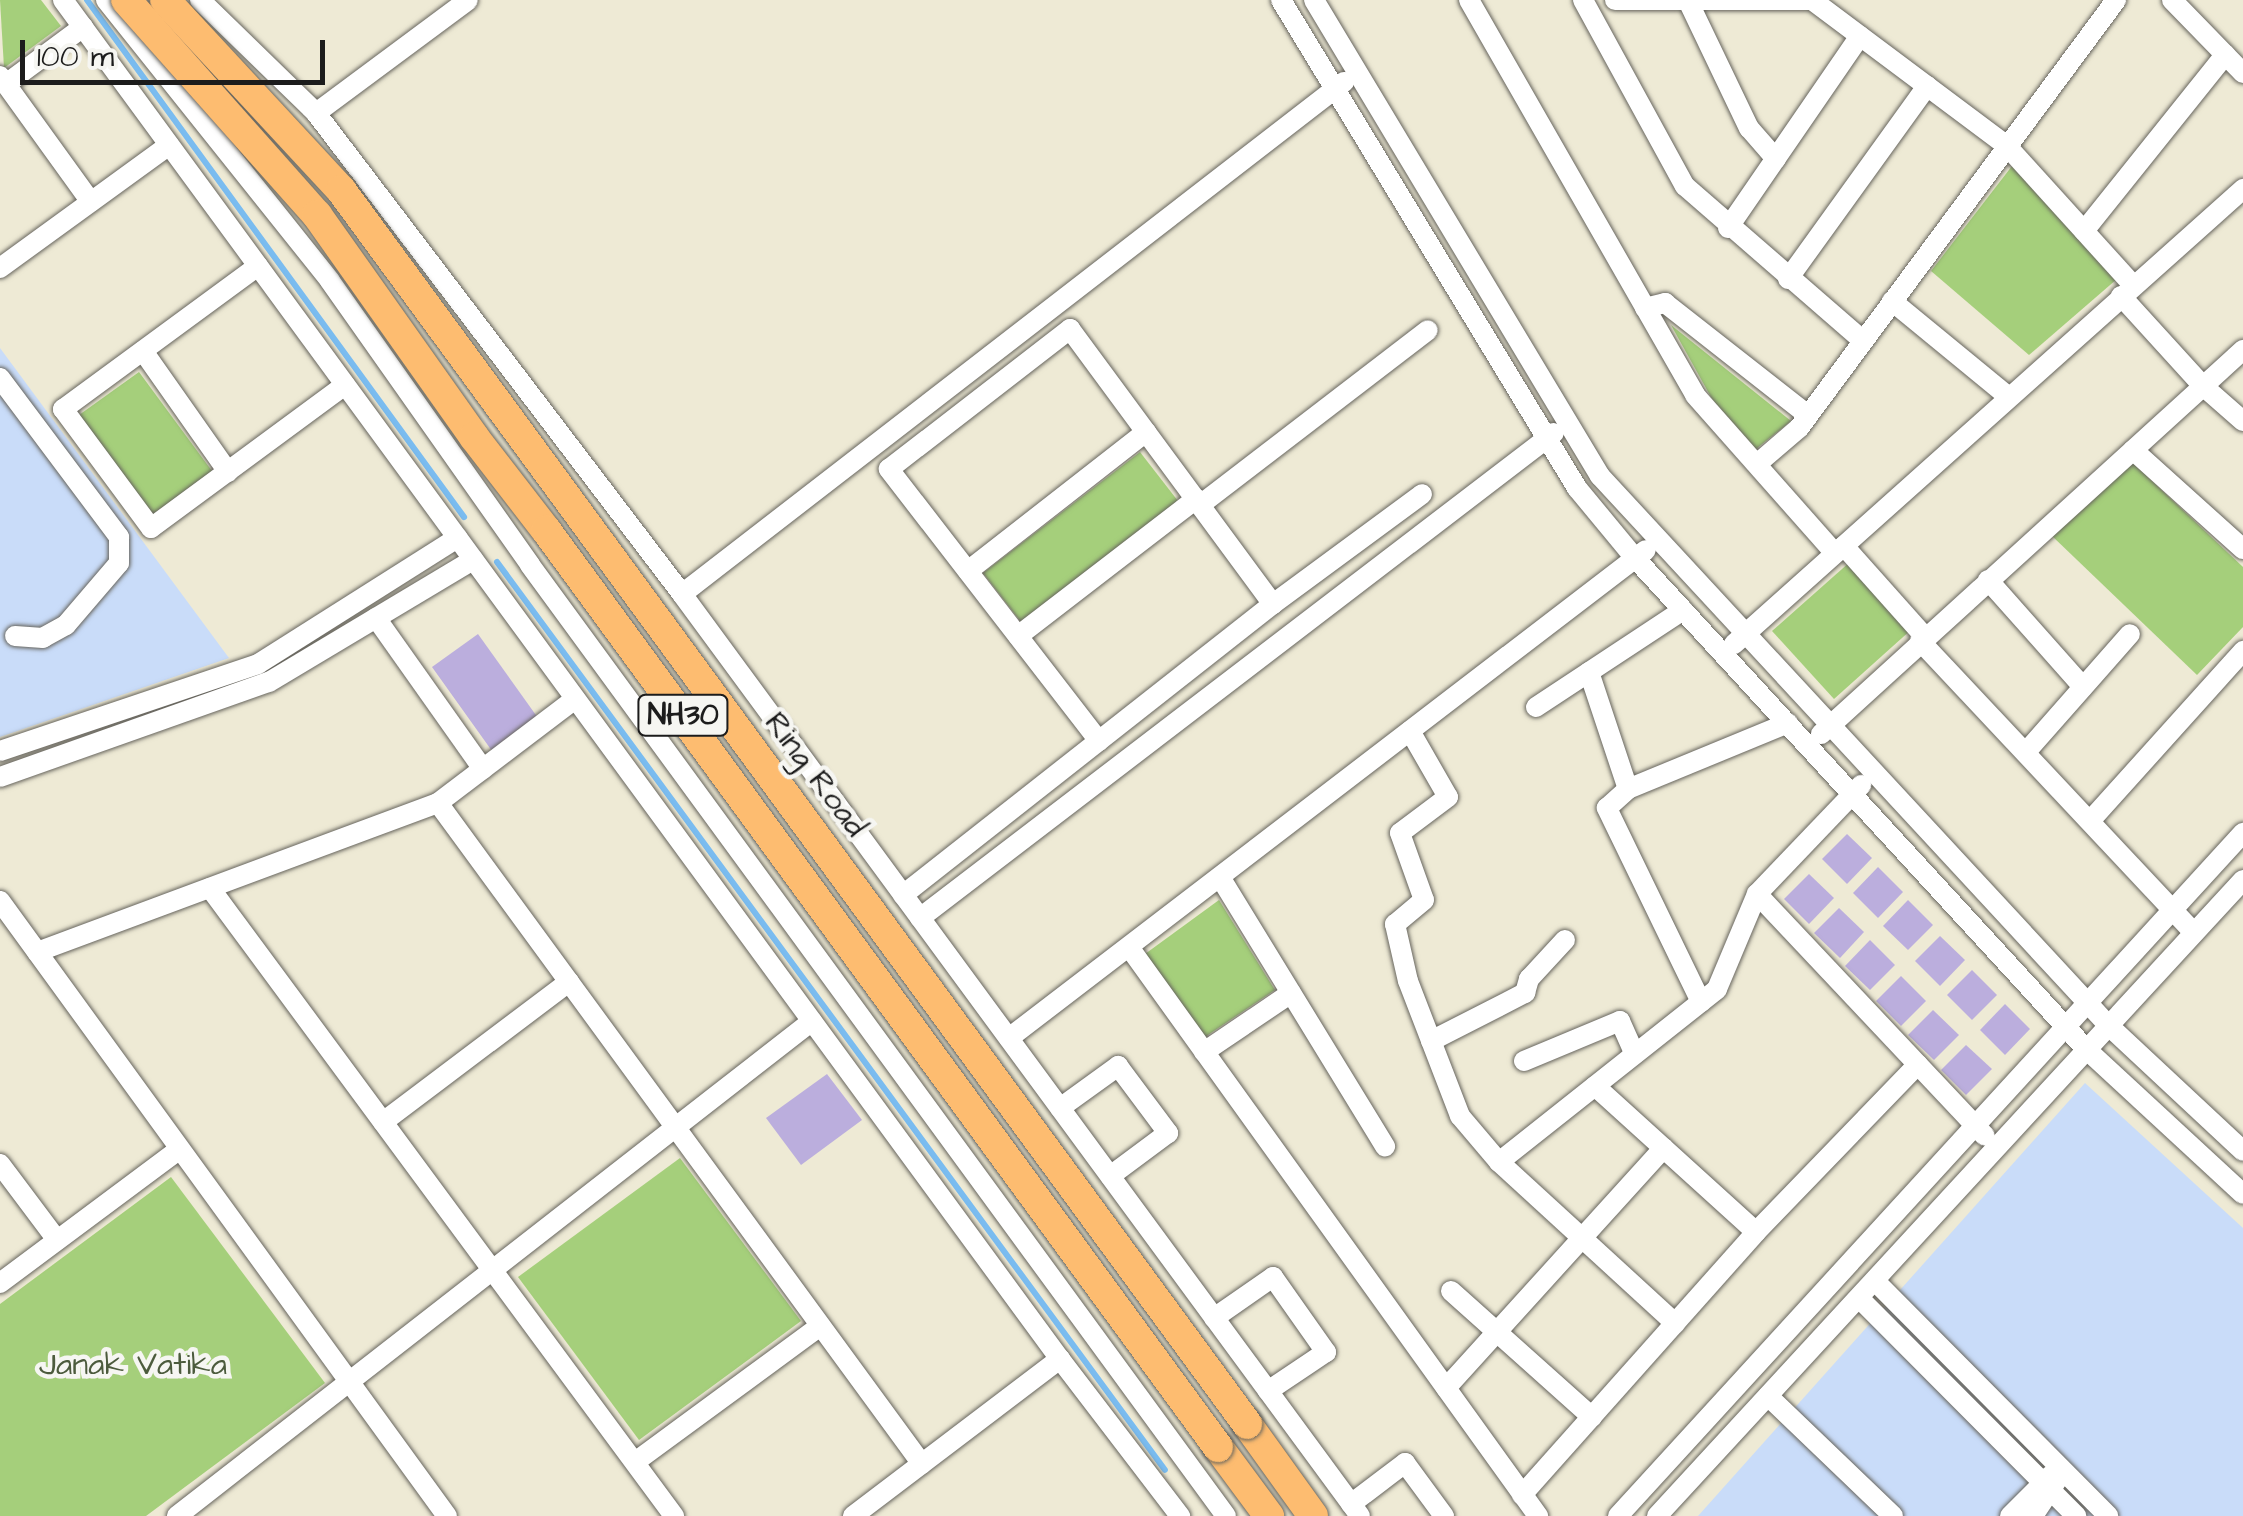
<!DOCTYPE html>
<html>
<head>
<meta charset="utf-8">
<style>
	body { margin:0 }
	#map { position:relative; width:2243px; height:1516px; overflow:hidden; background:#eeead5; font-family:"Architects Daughter",sans-serif }
	div>[style] { position:absolute }
	[style*='--x'] { left:calc(var(--x)*1px); top:calc(var(--y)*1px); width:calc(var(--w)*1px); rotate:calc(var(--a)*1deg) }
	.built>* { inset:0; background:#c9dcf9 }
	.green>* { inset:0; background:#a5cf7b }
	.stream>* { height:6px; margin:-3px; padding:0 3px; transform-origin:3px; border-radius:3px; background:#7abcf0 }
	.building>* { inset:0; background:#bbaedd }
	.roads { filter:drop-shadow(0 0 2px #66645d) drop-shadow(0 0 2px #66645d) }
	.minor>* { height:20px; margin:-10px; padding:0 10px; transform-origin:10px; border-radius:10px; background:#fff }
	.highway>* { height:30px; margin:-15px; padding:0 15px; transform-origin:15px; border-radius:15px; background:#fdbc70 }
	.bridges { filter:drop-shadow(0 0 2px #66645d) drop-shadow(0 0 2px #66645d) }
	.highway-bridge>* { height:30px; margin:-15px; padding:0 15px; transform-origin:15px; border-radius:15px; background:#fdbc70 }
	span { translate:-50% -50%; white-space:nowrap; text-align:center; line-height:1.15; -webkit-text-stroke:9px #f6f6f2; paint-order:stroke }
	.shield-label span { padding:2px 8px; background:#f6f6f2; border:2px solid; border-radius:8px; -webkit-text-stroke-width:0 }
	.shield-label { font-size:30px; color:#1c1c1c; font-weight:700 }
	.street-label { font-size:32px; color:#1c1c1c }
	.park-label { font-size:32px; color:#4c5b3d }
	.scale { position:absolute; left:20px; top:40px; width:305px; height:45px; box-sizing:border-box; border:5px solid #1c1c1c; border-top:0; padding-left:12px; font-size:30px; line-height:35px; white-space:nowrap; color:#1c1c1c; -webkit-text-stroke:8px #f6f6f2; paint-order:stroke }
</style>
</head>
<body>
<div id="map">
	<div class="built">
		<i style="clip-path:polygon(0 348px,229px 658px,0 737px)"></i>
		<i style="clip-path:polygon(2085px 1083px,2243px 1228px,2243px 1516px,1698px 1516px)"></i>
	</div>
	<div class="green">
		<i style="clip-path:polygon(0 0,41px 0,61px 26px,4px 68px)"></i>
		<i style="clip-path:polygon(2012px 166px,2117px 279px,2029px 355px,1931px 271px)"></i>
		<i style="clip-path:polygon(1671px 325px,1791px 421px,1756px 449px,1712px 399px)"></i>
		<i style="clip-path:polygon(139px 372px,212px 471px,152px 515px,79px 415px)"></i>
		<i style="clip-path:polygon(1140px 452px,1178px 501px,1021px 622px,983px 573px)"></i>
		<i style="clip-path:polygon(2133px 463px,2243px 567px,2243px 627px,2197px 675px,2051px 535px)"></i>
		<i style="clip-path:polygon(1851px 561px,1912px 629px,1834px 699px,1772px 631px)"></i>
		<i style="clip-path:polygon(1219px 900px,1275px 990px,1205px 1037px,1145px 954px)"></i>
		<i style="clip-path:polygon(680px 1158px,801px 1321px,639px 1440px,518px 1277px)"></i>
		<i style="clip-path:polygon(171px 1177px,325px 1383px,146px 1516px,0 1516px,0 1304px)"></i>
	</div>
	<div class="stream">
		<i style="--x:87;--y:0;--w:640;--a:53.9"></i>
		<i style="--x:497;--y:562;--w:1127;--a:53.66"></i>
	</div>
	<div class="building">
		<i style="clip-path:polygon(478px 634px,538px 718px,492px 751px,432px 667px)"></i>
		<i style="clip-path:polygon(1847px 834px,1872px 858px,1847px 884px,1822px 859px)"></i>
		<i style="clip-path:polygon(1878px 867px,1903px 892px,1878px 918px,1853px 893px)"></i>
		<i style="clip-path:polygon(1809px 874px,1834px 898px,1809px 924px,1784px 899px)"></i>
		<i style="clip-path:polygon(1908px 900px,1933px 925px,1908px 950px,1883px 926px)"></i>
		<i style="clip-path:polygon(1839px 908px,1864px 932px,1840px 958px,1814px 933px)"></i>
		<i style="clip-path:polygon(1940px 936px,1965px 960px,1940px 986px,1915px 961px)"></i>
		<i style="clip-path:polygon(1870px 940px,1895px 965px,1870px 990px,1845px 966px)"></i>
		<i style="clip-path:polygon(1972px 970px,1997px 995px,1972px 1020px,1947px 995px)"></i>
		<i style="clip-path:polygon(1901px 976px,1926px 1001px,1901px 1026px,1876px 1001px)"></i>
		<i style="clip-path:polygon(2005px 1004px,2030px 1029px,2005px 1055px,1980px 1030px)"></i>
		<i style="clip-path:polygon(1933px 1010px,1959px 1035px,1934px 1060px,1908px 1035px)"></i>
		<i style="clip-path:polygon(1966px 1045px,1992px 1069px,1966px 1095px,1941px 1070px)"></i>
		<i style="clip-path:polygon(827px 1074px,862px 1120px,801px 1165px,766px 1118px)"></i>
	</div>
	<div class="roads">
		<div class="minor">
			<i style="--x:63;--y:0;--w:1685;--a:53.74"></i>
			<i style="--x:1060;--y:1359;--w:198;--a:52.6"></i>
			<i style="--x:106;--y:0;--w:359;--a:51.4"></i>
			<i style="--x:330;--y:281;--w:347;--a:54.8"></i>
			<i style="--x:530;--y:565;--w:1178;--a:53.8"></i>
			<i style="--x:200;--y:0;--w:162;--a:44.2"></i>
			<i style="--x:316;--y:113;--w:604;--a:52.73"></i>
			<i style="--x:682;--y:594;--w:1144;--a:53.67"></i>
			<i style="--x:1281;--y:0;--w:571;--a:58.76"></i>
			<i style="--x:1577;--y:488;--w:91;--a:50.4"></i>
			<i style="--x:1635;--y:558;--w:668;--a:47.43"></i>
			<i style="--x:2087;--y:1050;--w:212;--a:42.7"></i>
			<i style="--x:1314;--y:0;--w:555;--a:59"></i>
			<i style="--x:1600;--y:476;--w:749;--a:47.22"></i>
			<i style="--x:2109;--y:1026;--w:183;--a:43"></i>
			<i style="--x:1469;--y:0;--w:455;--a:60.2"></i>
			<i style="--x:1695;--y:395;--w:211;--a:48.5"></i>
			<i style="--x:1583;--y:0;--w:212;--a:61.3"></i>
			<i style="--x:1685;--y:186;--w:236;--a:41"></i>
			<i style="--x:1615;--y:0;--w:198;--a:0"></i>
			<i style="--x:1812;--y:0;--w:242;--a:36.8"></i>
			<i style="--x:2006;--y:145;--w:189;--a:47.8"></i>
			<i style="--x:2172;--y:0;--w:102;--a:45.8"></i>
			<i style="--x:1689;--y:3;--w:139;--a:64.4"></i>
			<i style="--x:1749;--y:128;--w:41;--a:48.9"></i>
			<i style="--x:0;--y:76;--w:155;--a:54.2"></i>
			<i style="--x:6;--y:84;--w:96;--a:-36.5"></i>
			<i style="--x:316;--y:113;--w:189;--a:-36.6"></i>
			<i style="--x:1728;--y:228;--w:233;--a:-55.5"></i>
			<i style="--x:2084;--y:231;--w:226;--a:-51.3"></i>
			<i style="--x:258;--y:266;--w:242;--a:143.7"></i>
			<i style="--x:63;--y:409;--w:148;--a:53.5"></i>
			<i style="--x:151;--y:528;--w:241;--a:-36.4"></i>
			<i style="--x:0;--y:268;--w:209;--a:-36"></i>
			<i style="--x:1788;--y:279;--w:238;--a:-54.2"></i>
			<i style="--x:2121;--y:296;--w:122;--a:47.7"></i>
			<i style="--x:2203;--y:386;--w:53;--a:41.2"></i>
			<i style="--x:1892;--y:301;--w:151;--a:39.4"></i>
			<i style="--x:1645;--y:308;--w:21;--a:-14"></i>
			<i style="--x:1665;--y:303;--w:182;--a:38.1"></i>
			<i style="--x:143;--y:351;--w:148;--a:54.9"></i>
			<i style="--x:0;--y:378;--w:199;--a:53.2"></i>
			<i style="--x:119;--y:537;--w:26;--a:90"></i>
			<i style="--x:119;--y:563;--w:82;--a:130.5"></i>
			<i style="--x:66;--y:625;--w:26;--a:151"></i>
			<i style="--x:43;--y:638;--w:28;--a:-176"></i>
			<i style="--x:2133;--y:450;--w:148;--a:42"></i>
			<i style="--x:1757;--y:464;--w:55;--a:-40.6"></i>
			<i style="--x:1799;--y:428;--w:533;--a:-53.47"></i>
			<i style="--x:1200;--y:505;--w:287;--a:-37.5"></i>
			<i style="--x:1844;--y:546;--w:122;--a:48.3"></i>
			<i style="--x:968;--y:571;--w:226;--a:-38"></i>
			<i style="--x:1988;--y:580;--w:143;--a:48.4"></i>
			<i style="--x:682;--y:594;--w:837;--a:-37.72"></i>
			<i style="--x:376;--y:618;--w:185;--a:54.7"></i>
			<i style="--x:1018;--y:636;--w:225;--a:-37.6"></i>
			<i style="--x:1920;--y:641;--w:400;--a:46.8"></i>
			<i style="--x:1734;--y:644;--w:683;--a:-41.79"></i>
			<i style="--x:1589;--y:672;--w:123;--a:71.6"></i>
			<i style="--x:1536;--y:707;--w:176;--a:-33.4"></i>
			<i style="--x:1410;--y:731;--w:76;--a:60.1"></i>
			<i style="--x:1448;--y:797;--w:60;--a:143.1"></i>
			<i style="--x:1400;--y:833;--w:71;--a:70.3"></i>
			<i style="--x:1424;--y:900;--w:38;--a:140"></i>
			<i style="--x:1395;--y:924;--w:58;--a:77.2"></i>
			<i style="--x:1408;--y:981;--w:145;--a:68.9"></i>
			<i style="--x:1460;--y:1116;--w:60;--a:49.7"></i>
			<i style="--x:1499;--y:1162;--w:239;--a:42.5"></i>
			<i style="--x:1821;--y:734;--w:571;--a:-42.3"></i>
			<i style="--x:1099;--y:741;--w:344;--a:-127.7"></i>
			<i style="--x:889;--y:469;--w:229;--a:-37.7"></i>
			<i style="--x:1070;--y:329;--w:342;--a:53.6"></i>
			<i style="--x:0;--y:751;--w:272;--a:-18.6"></i>
			<i style="--x:258;--y:664;--w:236;--a:-32.3"></i>
			<i style="--x:2026;--y:752;--w:157;--a:-48.6"></i>
			<i style="--x:0;--y:777;--w:285;--a:-19.5"></i>
			<i style="--x:269;--y:682;--w:238;--a:-30.9"></i>
			<i style="--x:438;--y:803;--w:819;--a:53.79"></i>
			<i style="--x:2090;--y:821;--w:229;--a:-48"></i>
			<i style="--x:1220;--y:877;--w:316;--a:58.5"></i>
			<i style="--x:210;--y:888;--w:781;--a:53.54"></i>
			<i style="--x:1757;--y:894;--w:332;--a:46.7"></i>
			<i style="--x:903;--y:895;--w:471;--a:-38.2"></i>
			<i style="--x:1273;--y:604;--w:185;--a:-36.4"></i>
			<i style="--x:0;--y:901;--w:760;--a:53.99"></i>
			<i style="--x:920;--y:918;--w:798;--a:-37.42"></i>
			<i style="--x:1129;--y:947;--w:701;--a:54.29"></i>
			<i style="--x:37;--y:952;--w:428;--a:-20.4"></i>
			<i style="--x:438;--y:803;--w:172;--a:-37.2"></i>
			<i style="--x:1701;--y:1002;--w:216;--a:-115.9"></i>
			<i style="--x:1607;--y:808;--w:28;--a:-42"></i>
			<i style="--x:1628;--y:789;--w:173;--a:-22.4"></i>
			<i style="--x:1009;--y:1038;--w:802;--a:-37.46"></i>
			<i style="--x:1431;--y:1041;--w:106;--a:-27.1"></i>
			<i style="--x:1525;--y:993;--w:15;--a:-74"></i>
			<i style="--x:1529;--y:979;--w:53;--a:-47.3"></i>
			<i style="--x:1204;--y:1052;--w:105;--a:-34.1"></i>
			<i style="--x:1524;--y:1061;--w:104;--a:-22.6"></i>
			<i style="--x:1620;--y:1021;--w:36;--a:66"></i>
			<i style="--x:1595;--y:1086;--w:217;--a:42.2"></i>
			<i style="--x:1060;--y:1108;--w:72;--a:-35.9"></i>
			<i style="--x:1118;--y:1066;--w:84;--a:53.3"></i>
			<i style="--x:1168;--y:1133;--w:72;--a:143.4"></i>
			<i style="--x:383;--y:1122;--w:233;--a:-37"></i>
			<i style="--x:1499;--y:1162;--w:278;--a:-38.4"></i>
			<i style="--x:1717;--y:989;--w:103;--a:-67.2"></i>
			<i style="--x:1757;--y:894;--w:151;--a:-46.3"></i>
			<i style="--x:0;--y:1164;--w:95;--a:53.1"></i>
			<i style="--x:1875;--y:1281;--w:331;--a:45.2"></i>
			<i style="--x:0;--y:1283;--w:224;--a:-36.7"></i>
			<i style="--x:1451;--y:1291;--w:189;--a:41.8"></i>
			<i style="--x:1859;--y:1298;--w:308;--a:45.1"></i>
			<i style="--x:1214;--y:1318;--w:72;--a:-34.8"></i>
			<i style="--x:1273;--y:1277;--w:92;--a:54.8"></i>
			<i style="--x:1326;--y:1352;--w:70;--a:146.1"></i>
			<i style="--x:1446;--y:1388;--w:324;--a:-47.8"></i>
			<i style="--x:1768;--y:1396;--w:173;--a:43.8"></i>
			<i style="--x:635;--y:1462;--w:230;--a:-36.3"></i>
			<i style="--x:1522;--y:1495;--w:352;--a:-48.3"></i>
			<i style="--x:1756;--y:1232;--w:233;--a:-46"></i>
			<i style="--x:1351;--y:1504;--w:68;--a:-37.2"></i>
			<i style="--x:1405;--y:1463;--w:66;--a:53.7"></i>
			<i style="--x:177;--y:1516;--w:805;--a:-37.94"></i>
			<i style="--x:853;--y:1516;--w:260;--a:-37.2"></i>
			<i style="--x:1618;--y:1516;--w:926;--a:-47.54"></i>
			<i style="--x:1657;--y:1516;--w:865;--a:-47.34"></i>
			<i style="--x:2010;--y:1516;--w:58;--a:-45"></i>
			<i style="--x:2033;--y:1516;--w:43;--a:-56.3"></i>
		</div>
		<div class="highway">
			<i style="--x:1247;--y:1424;--w:113;--a:54.3"></i>
			<i style="--x:1218;--y:1447;--w:86;--a:53.5"></i>
		</div>
	</div>
	<div class="bridges">
		<div class="highway-bridge">
			<i style="--x:126;--y:0;--w:288;--a:48.4"></i>
			<i style="--x:317;--y:215;--w:272;--a:54.7"></i>
			<i style="--x:474;--y:437;--w:118;--a:52.3"></i>
			<i style="--x:546;--y:530;--w:1137;--a:53.77"></i>
			<i style="--x:165;--y:0;--w:259;--a:47.2"></i>
			<i style="--x:341;--y:190;--w:1531;--a:53.71"></i>
		</div>
	</div>
	<div class="shield-label">
		<span style="left:683px;top:715px">NH30</span>
	</div>
	<div class="street-label">
		<span style="left:815px;top:775px;rotate:53deg">Ring Road</span>
	</div>
	<div class="park-label">
		<span style="left:133px;top:1365px">Janak Vatika</span>
	</div>
	<div class="scale">100 m</div>
</div>
</body>
</html>
